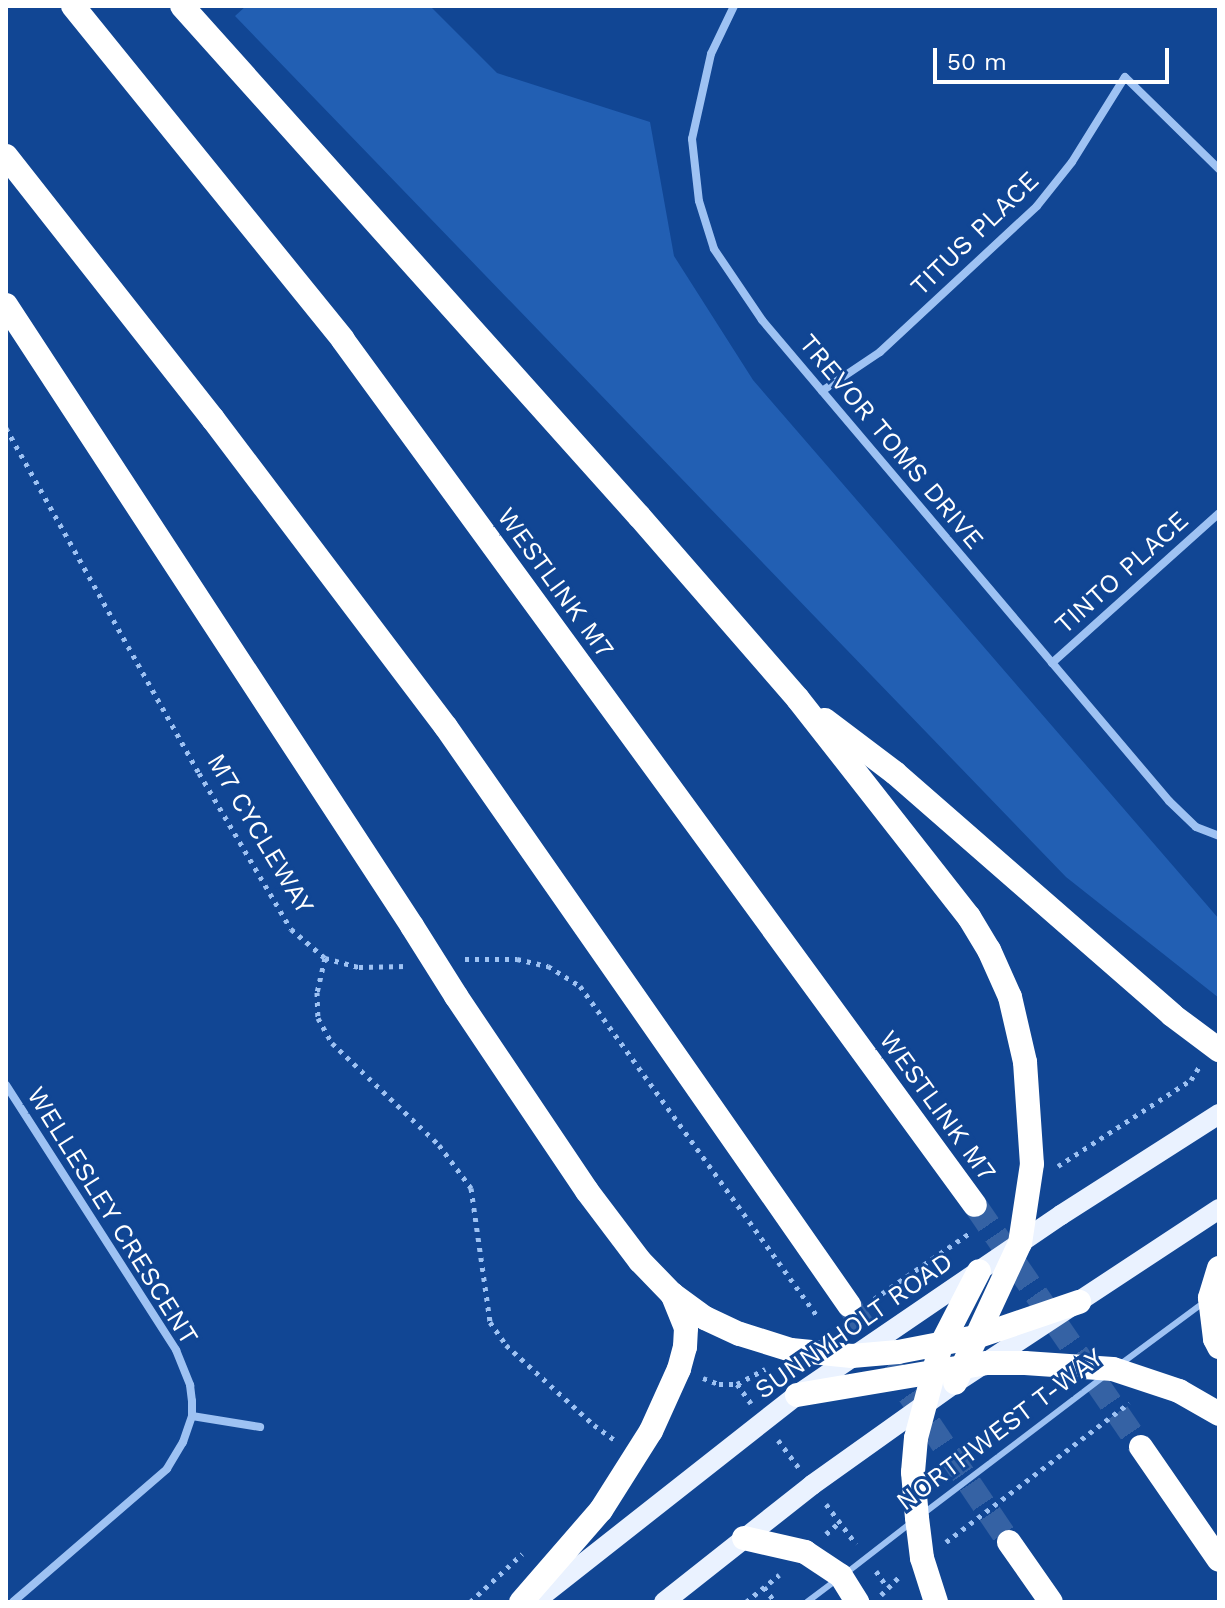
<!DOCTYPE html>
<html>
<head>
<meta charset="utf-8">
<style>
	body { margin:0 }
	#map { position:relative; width:1225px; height:1608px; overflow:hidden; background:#114694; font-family:"Work Sans",sans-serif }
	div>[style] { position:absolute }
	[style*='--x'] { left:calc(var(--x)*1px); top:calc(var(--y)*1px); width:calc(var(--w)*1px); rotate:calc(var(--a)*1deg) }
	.green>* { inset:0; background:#225fb3 }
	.motorway-tunnel>* { height:24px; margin-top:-12px; transform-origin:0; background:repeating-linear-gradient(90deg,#3562a4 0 24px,transparent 0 36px) }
	.path>* { height:5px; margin-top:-2.5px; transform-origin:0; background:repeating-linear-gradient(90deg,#9ec2f3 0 4px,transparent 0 10px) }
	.service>* { height:6px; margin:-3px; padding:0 3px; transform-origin:3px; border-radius:3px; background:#9ec2f3 }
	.minor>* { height:8px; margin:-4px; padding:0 4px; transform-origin:4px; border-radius:4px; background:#9ec2f3 }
	.primary>* { height:20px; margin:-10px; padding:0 10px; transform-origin:10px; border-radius:10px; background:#eaf2ff }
	.motorway>* { height:24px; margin:-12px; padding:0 12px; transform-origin:12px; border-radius:12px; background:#fff }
	.motorway-bridge>* { height:24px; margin:-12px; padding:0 12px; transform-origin:12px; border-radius:12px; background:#fff }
	span { translate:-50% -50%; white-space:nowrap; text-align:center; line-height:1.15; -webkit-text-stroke:6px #114694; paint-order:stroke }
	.street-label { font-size:26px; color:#fff }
	.frame { position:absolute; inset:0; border:8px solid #fff; pointer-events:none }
	.scale { position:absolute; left:933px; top:48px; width:236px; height:36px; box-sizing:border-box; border:4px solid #fff; border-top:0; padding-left:10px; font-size:24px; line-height:28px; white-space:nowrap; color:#fff; -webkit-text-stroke:6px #114694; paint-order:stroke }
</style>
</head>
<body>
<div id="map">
	<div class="green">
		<i style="clip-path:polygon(246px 6px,430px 6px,497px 73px,650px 122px,674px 256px,753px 380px,1219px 919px,1219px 998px,1066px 877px,235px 16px)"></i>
	</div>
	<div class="motorway-tunnel">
		<i style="--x:975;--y:1205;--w:293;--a:55.6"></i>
		<i style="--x:849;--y:1305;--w:286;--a:56"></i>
	</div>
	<div class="path">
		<i style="--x:6;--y:428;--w:395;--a:60.8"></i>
		<i style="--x:199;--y:773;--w:181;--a:59.5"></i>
		<i style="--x:291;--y:929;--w:45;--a:40.5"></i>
		<i style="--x:325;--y:958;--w:35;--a:15"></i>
		<i style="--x:359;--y:967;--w:48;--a:-1.2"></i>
		<i style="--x:325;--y:958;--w:35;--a:103"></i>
		<i style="--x:317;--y:992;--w:26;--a:88"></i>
		<i style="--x:318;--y:1018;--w:29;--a:61"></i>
		<i style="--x:332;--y:1043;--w:148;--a:43.6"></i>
		<i style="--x:439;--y:1145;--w:54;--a:53.3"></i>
		<i style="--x:471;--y:1188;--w:135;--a:81.9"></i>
		<i style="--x:490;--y:1322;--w:28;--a:55"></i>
		<i style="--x:506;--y:1345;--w:119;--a:42.3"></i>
		<i style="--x:594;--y:1425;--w:26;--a:36"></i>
		<i style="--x:465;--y:959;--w:52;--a:0"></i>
		<i style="--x:517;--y:959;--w:32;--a:13"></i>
		<i style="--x:548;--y:966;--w:38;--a:32"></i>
		<i style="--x:580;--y:986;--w:409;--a:54.3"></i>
		<i style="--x:1058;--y:1166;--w:158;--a:-32.9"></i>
		<i style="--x:1191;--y:1080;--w:15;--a:-58"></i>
		<i style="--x:874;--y:1299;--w:118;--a:-34.6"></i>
		<i style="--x:703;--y:1378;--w:17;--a:21"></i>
		<i style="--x:719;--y:1384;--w:18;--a:0"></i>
		<i style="--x:737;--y:1384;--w:32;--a:-28"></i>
		<i style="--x:737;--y:1384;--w:24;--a:54"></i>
		<i style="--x:778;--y:1440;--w:34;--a:53"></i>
		<i style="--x:826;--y:1504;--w:50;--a:53.1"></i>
		<i style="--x:826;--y:1534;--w:18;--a:-41"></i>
		<i style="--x:946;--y:1542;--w:230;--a:-37.2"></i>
		<i style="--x:876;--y:1571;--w:19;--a:55"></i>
		<i style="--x:764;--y:1587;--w:19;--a:54"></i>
		<i style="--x:881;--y:1595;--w:25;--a:-45"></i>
		<i style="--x:470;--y:1602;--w:71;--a:-42.7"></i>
		<i style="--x:746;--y:1602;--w:43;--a:-39.3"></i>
	</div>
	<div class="service">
		<i style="--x:1122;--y:1363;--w:101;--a:-36.5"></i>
		<i style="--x:924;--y:1513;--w:225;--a:-37.2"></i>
		<i style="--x:845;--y:1574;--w:85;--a:-37.8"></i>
		<i style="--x:807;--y:1602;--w:36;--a:-37"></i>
	</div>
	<div class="minor">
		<i style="--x:734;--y:6;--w:53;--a:115.6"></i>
		<i style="--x:711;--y:54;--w:87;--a:102.6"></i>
		<i style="--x:692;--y:139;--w:62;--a:83.6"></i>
		<i style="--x:699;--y:201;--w:50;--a:72.6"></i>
		<i style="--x:714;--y:249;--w:86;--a:55.9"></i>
		<i style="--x:762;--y:320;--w:630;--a:49.76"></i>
		<i style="--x:1169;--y:801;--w:37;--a:44"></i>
		<i style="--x:1196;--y:827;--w:25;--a:21"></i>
		<i style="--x:822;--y:391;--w:70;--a:-33.9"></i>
		<i style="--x:880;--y:352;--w:214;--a:-42.9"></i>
		<i style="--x:1037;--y:206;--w:56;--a:-51.5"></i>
		<i style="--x:1072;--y:162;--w:100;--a:-58.1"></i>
		<i style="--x:1125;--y:77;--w:132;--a:44.4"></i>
		<i style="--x:1052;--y:663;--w:224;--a:-41.9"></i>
		<i style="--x:6;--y:1085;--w:315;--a:57.3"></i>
		<i style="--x:176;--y:1350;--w:38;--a:68"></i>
		<i style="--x:190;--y:1385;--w:16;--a:83"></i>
		<i style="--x:192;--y:1401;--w:15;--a:90"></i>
		<i style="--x:192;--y:1416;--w:28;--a:109"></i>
		<i style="--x:183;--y:1442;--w:31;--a:121"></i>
		<i style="--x:167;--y:1469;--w:203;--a:139.2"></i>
		<i style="--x:192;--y:1416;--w:69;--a:9.2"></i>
	</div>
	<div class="primary">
		<i style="--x:534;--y:1602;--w:335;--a:-38.2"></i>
		<i style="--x:797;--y:1395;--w:320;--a:-34.3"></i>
		<i style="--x:1061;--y:1215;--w:188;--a:-32.6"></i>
		<i style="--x:664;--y:1602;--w:189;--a:-38.3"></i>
		<i style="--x:812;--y:1485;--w:176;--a:-35.5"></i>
		<i style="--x:955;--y:1383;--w:316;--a:-33.4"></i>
	</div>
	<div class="motorway">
		<i style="--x:73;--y:6;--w:429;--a:51"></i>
		<i style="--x:343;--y:340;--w:1071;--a:53.85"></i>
		<i style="--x:182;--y:6;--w:685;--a:48.14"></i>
		<i style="--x:639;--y:516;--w:242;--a:49"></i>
		<i style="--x:798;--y:699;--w:277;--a:51.9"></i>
		<i style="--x:969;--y:917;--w:39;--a:59"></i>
		<i style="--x:989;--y:950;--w:51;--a:65.9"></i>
		<i style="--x:1010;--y:997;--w:67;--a:77"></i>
		<i style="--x:1025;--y:1062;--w:102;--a:86.1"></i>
		<i style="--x:1032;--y:1164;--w:80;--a:98.6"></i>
		<i style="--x:1020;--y:1243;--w:154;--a:114.9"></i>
		<i style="--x:6;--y:156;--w:335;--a:51.8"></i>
		<i style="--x:213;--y:419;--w:386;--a:52.9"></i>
		<i style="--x:446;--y:727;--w:705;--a:55.11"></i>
		<i style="--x:6;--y:305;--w:742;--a:56.82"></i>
		<i style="--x:825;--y:720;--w:88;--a:37.1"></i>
		<i style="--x:895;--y:773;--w:368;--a:41.1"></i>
		<i style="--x:1172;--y:1015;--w:59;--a:36.7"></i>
		<i style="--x:456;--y:996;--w:235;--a:56.1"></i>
		<i style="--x:587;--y:1191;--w:88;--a:52.9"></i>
		<i style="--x:640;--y:1261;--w:46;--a:45.9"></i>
		<i style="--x:672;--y:1294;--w:41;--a:36"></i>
		<i style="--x:705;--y:1318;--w:38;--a:25"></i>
		<i style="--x:740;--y:1334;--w:53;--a:17.4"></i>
		<i style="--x:791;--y:1350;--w:61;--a:5.6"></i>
		<i style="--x:852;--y:1356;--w:46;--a:-5"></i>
		<i style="--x:898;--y:1352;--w:79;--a:-10.9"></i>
		<i style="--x:976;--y:1337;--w:109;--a:-18.8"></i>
		<i style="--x:1219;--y:1268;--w:31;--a:107"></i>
		<i style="--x:1210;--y:1298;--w:41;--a:83"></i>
		<i style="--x:1215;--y:1339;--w:9;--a:63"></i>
		<i style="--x:797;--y:1395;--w:193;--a:-9.6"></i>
		<i style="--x:987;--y:1363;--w:38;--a:0"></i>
		<i style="--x:1025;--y:1363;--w:88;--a:3.9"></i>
		<i style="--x:1113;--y:1369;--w:70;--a:18.4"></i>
		<i style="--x:1179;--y:1391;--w:46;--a:29.9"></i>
		<i style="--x:1141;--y:1447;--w:137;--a:55.4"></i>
		<i style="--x:744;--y:1538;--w:63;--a:12.9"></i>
		<i style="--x:805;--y:1552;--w:43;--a:33.7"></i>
		<i style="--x:841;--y:1576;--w:31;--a:58"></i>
		<i style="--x:1009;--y:1542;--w:73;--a:55"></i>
		<i style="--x:521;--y:1602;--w:122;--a:-49"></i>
		<i style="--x:601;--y:1510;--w:93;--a:-57.7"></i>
		<i style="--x:651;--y:1431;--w:68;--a:-65.7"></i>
		<i style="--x:679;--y:1369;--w:23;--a:-75"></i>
		<i style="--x:685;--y:1347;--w:19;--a:-87"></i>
		<i style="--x:686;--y:1328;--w:37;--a:-112"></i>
		<i style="--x:936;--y:1602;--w:46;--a:-107.7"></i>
		<i style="--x:922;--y:1558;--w:40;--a:-97.1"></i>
		<i style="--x:917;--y:1518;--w:46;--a:-95"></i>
		<i style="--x:913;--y:1472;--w:34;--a:-85"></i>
		<i style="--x:916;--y:1438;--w:96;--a:-75"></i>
		<i style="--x:941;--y:1345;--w:83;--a:-62.8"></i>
	</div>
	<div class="motorway-bridge">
		<i style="--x:412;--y:926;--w:83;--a:57.8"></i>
	</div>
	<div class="street-label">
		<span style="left:975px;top:234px;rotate:-44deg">TITUS PLACE</span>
		<span style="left:891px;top:442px;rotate:50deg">TREVOR TOMS DRIVE</span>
		<span style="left:1122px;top:573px;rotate:-42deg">TINTO PLACE</span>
		<span style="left:555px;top:583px;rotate:54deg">WESTLINK M7</span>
		<span style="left:260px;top:834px;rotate:59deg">M7 CYCLEWAY</span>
		<span style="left:937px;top:1106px;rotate:54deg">WESTLINK M7</span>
		<span style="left:112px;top:1216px;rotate:58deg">WELLESLEY CRESCENT</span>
		<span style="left:854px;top:1326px;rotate:-35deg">SUNNYHOLT ROAD</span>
		<span style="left:1000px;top:1430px;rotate:-37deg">NORTHWEST T-WAY</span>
	</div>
	<div class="frame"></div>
	<div class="scale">50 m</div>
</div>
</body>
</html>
